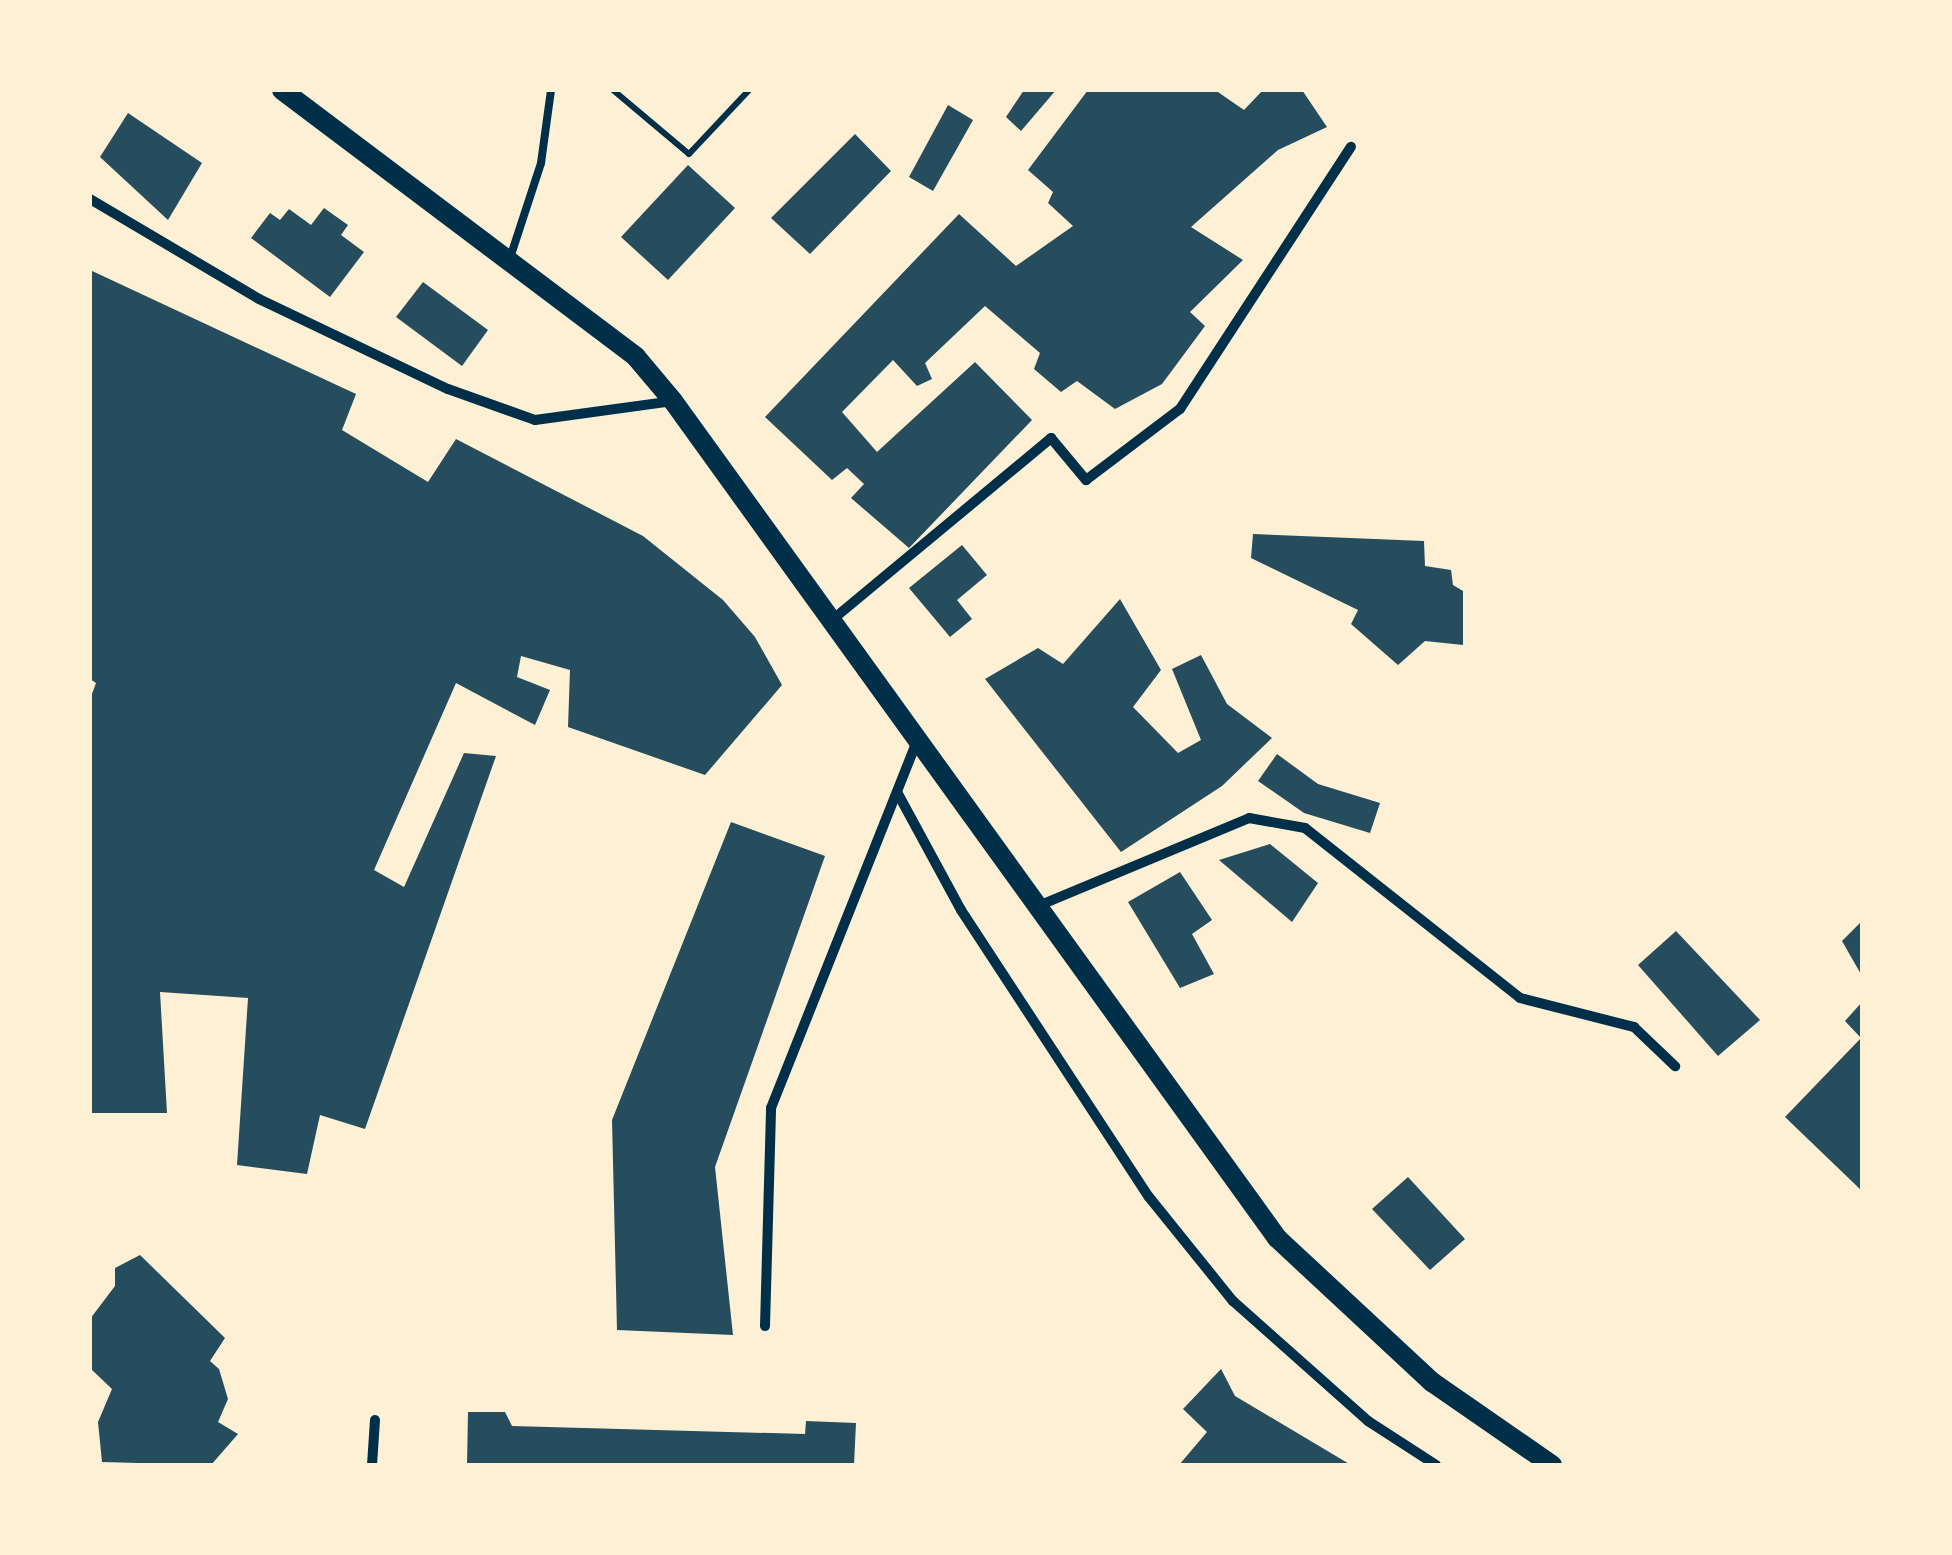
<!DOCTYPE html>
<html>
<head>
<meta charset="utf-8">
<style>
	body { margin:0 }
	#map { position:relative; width:1952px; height:1555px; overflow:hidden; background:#fdf0d5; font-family:"Source Sans 3",sans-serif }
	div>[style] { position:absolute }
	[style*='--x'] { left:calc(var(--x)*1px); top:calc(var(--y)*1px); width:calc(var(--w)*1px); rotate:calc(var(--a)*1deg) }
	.building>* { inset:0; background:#264d5e }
	.path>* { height:6px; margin:-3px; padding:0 3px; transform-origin:3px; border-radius:3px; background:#003049 }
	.service>* { height:8px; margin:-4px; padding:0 4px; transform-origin:4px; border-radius:4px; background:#003049 }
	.minor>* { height:10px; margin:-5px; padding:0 5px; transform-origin:5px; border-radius:5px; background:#003049 }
	.secondary>* { height:20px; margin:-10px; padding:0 10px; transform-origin:10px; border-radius:10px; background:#003049 }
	span { translate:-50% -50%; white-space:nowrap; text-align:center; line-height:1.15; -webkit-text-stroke:9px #fdf0d5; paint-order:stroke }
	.frame { position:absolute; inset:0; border:92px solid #fdf0d5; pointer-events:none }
</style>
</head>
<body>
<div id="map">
	<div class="building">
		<i style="clip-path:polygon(1024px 90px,1056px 90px,1021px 131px,1006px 117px)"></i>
		<i style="clip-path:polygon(1088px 90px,1215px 90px,1244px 110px,1263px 90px,1302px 90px,1327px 127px,1278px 150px,1191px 227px,1243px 260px,1190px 312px,1205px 326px,1162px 384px,1115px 409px,1077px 381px,1061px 392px,1034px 369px,1040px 353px,985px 306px,925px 363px,932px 379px,917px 386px,893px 360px,842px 412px,877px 452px,975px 362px,1032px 420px,909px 548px,851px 498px,864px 484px,847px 468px,832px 480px,765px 417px,959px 214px,1016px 266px,1073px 226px,1048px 203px,1053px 192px,1028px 170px)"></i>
		<i style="clip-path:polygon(948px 105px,973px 120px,933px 191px,909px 177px)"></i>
		<i style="clip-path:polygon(128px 113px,202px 163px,168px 220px,100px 157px)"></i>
		<i style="clip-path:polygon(855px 134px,891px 171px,810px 254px,771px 218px)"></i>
		<i style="clip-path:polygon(688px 165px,735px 208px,668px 280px,621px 237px)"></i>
		<i style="clip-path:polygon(324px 208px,348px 225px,341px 235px,364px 252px,330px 297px,251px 238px,270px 213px,280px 220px,289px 209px,311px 225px)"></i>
		<i style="clip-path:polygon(90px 270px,356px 394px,342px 430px,428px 482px,456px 439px,643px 536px,723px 600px,755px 637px,782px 685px,705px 775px,568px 727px,570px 670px,521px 656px,517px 677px,550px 690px,535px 725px,456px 683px,374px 870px,404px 887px,464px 753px,496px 756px,365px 1129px,320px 1115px,307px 1174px,237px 1165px,248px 998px,160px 992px,167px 1113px,90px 1113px,90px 699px,96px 683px,90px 679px)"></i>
		<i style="clip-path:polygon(423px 282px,488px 330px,462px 366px,396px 317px)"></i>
		<i style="clip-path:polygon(1253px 534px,1424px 541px,1425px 566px,1451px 570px,1453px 585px,1463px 591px,1463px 645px,1425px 641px,1398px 665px,1351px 624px,1358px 610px,1251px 558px)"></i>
		<i style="clip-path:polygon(962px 545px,987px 575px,957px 600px,972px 619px,950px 637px,909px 588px)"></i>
		<i style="clip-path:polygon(1120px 599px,1161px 670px,1133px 707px,1178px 753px,1201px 740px,1172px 669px,1201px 655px,1227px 704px,1272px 738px,1222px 786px,1121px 852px,985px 679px,1038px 648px,1063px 664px)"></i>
		<i style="clip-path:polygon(1277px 754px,1318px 784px,1380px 803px,1370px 833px,1304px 813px,1258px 781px)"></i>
		<i style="clip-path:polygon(731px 822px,825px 856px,715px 1167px,733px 1335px,617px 1330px,612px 1120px)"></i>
		<i style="clip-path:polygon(1270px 844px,1318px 883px,1292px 922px,1219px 860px)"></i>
		<i style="clip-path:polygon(1180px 872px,1212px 920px,1192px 934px,1214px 974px,1180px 988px,1128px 902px)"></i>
		<i style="clip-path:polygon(1862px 921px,1862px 976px,1842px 941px)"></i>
		<i style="clip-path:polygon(1676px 931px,1760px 1020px,1718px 1056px,1638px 965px)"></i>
		<i style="clip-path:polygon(1862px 1002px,1862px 1191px,1785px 1117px,1861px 1038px,1845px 1021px)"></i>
		<i style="clip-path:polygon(1408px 1177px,1465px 1239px,1430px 1270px,1372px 1209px)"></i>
		<i style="clip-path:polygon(140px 1255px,225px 1338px,210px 1361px,219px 1369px,228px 1399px,218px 1422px,238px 1434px,211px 1465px,102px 1462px,98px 1422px,112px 1389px,91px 1369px,90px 1319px,115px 1286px,115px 1268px)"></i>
		<i style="clip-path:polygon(1221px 1369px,1235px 1396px,1351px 1465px,1179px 1465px,1207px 1432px,1183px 1409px)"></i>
		<i style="clip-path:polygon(468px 1412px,505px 1412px,512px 1426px,805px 1434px,806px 1421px,856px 1423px,854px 1465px,467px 1465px)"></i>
	</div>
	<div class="path">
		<i style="--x:613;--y:90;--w:99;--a:40.1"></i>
		<i style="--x:689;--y:154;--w:88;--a:-46.8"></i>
	</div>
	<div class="service">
		<i style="--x:510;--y:258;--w:100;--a:-71.9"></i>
		<i style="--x:541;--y:163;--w:74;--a:-82.2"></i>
	</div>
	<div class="minor">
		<i style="--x:90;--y:199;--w:196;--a:30.6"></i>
		<i style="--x:259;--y:299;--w:209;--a:25.5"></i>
		<i style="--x:448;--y:389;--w:92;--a:19.6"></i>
		<i style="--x:535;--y:420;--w:139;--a:-7.8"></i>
		<i style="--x:832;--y:620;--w:285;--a:-39.7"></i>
		<i style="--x:1051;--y:438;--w:55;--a:50.2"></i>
		<i style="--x:1086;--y:480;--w:118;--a:-37.1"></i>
		<i style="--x:1180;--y:409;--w:313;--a:-56.9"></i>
		<i style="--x:897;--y:792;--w:134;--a:61.5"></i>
		<i style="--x:961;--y:910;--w:343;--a:56.8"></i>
		<i style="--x:1149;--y:1197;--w:134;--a:51.1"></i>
		<i style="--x:1233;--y:1301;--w:181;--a:41.6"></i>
		<i style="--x:1368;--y:1421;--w:81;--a:32.9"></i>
		<i style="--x:1038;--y:906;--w:229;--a:-22.6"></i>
		<i style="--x:1249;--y:818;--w:57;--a:10.1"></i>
		<i style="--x:1305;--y:828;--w:274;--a:38.3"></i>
		<i style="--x:1520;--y:998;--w:118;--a:14.3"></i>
		<i style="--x:1634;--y:1027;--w:57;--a:43.6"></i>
		<i style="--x:765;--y:1326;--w:218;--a:-88.4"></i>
		<i style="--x:771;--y:1108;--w:394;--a:-68.3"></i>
		<i style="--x:372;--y:1465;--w:45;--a:-86.2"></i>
	</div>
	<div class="secondary">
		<i style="--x:282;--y:90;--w:443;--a:37"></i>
		<i style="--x:636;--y:357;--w:57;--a:49.9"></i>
		<i style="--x:673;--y:401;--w:1032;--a:54.18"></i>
		<i style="--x:1277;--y:1238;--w:212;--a:42.9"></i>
		<i style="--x:1432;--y:1382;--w:146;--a:34.7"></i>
	</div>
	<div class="frame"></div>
</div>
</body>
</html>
